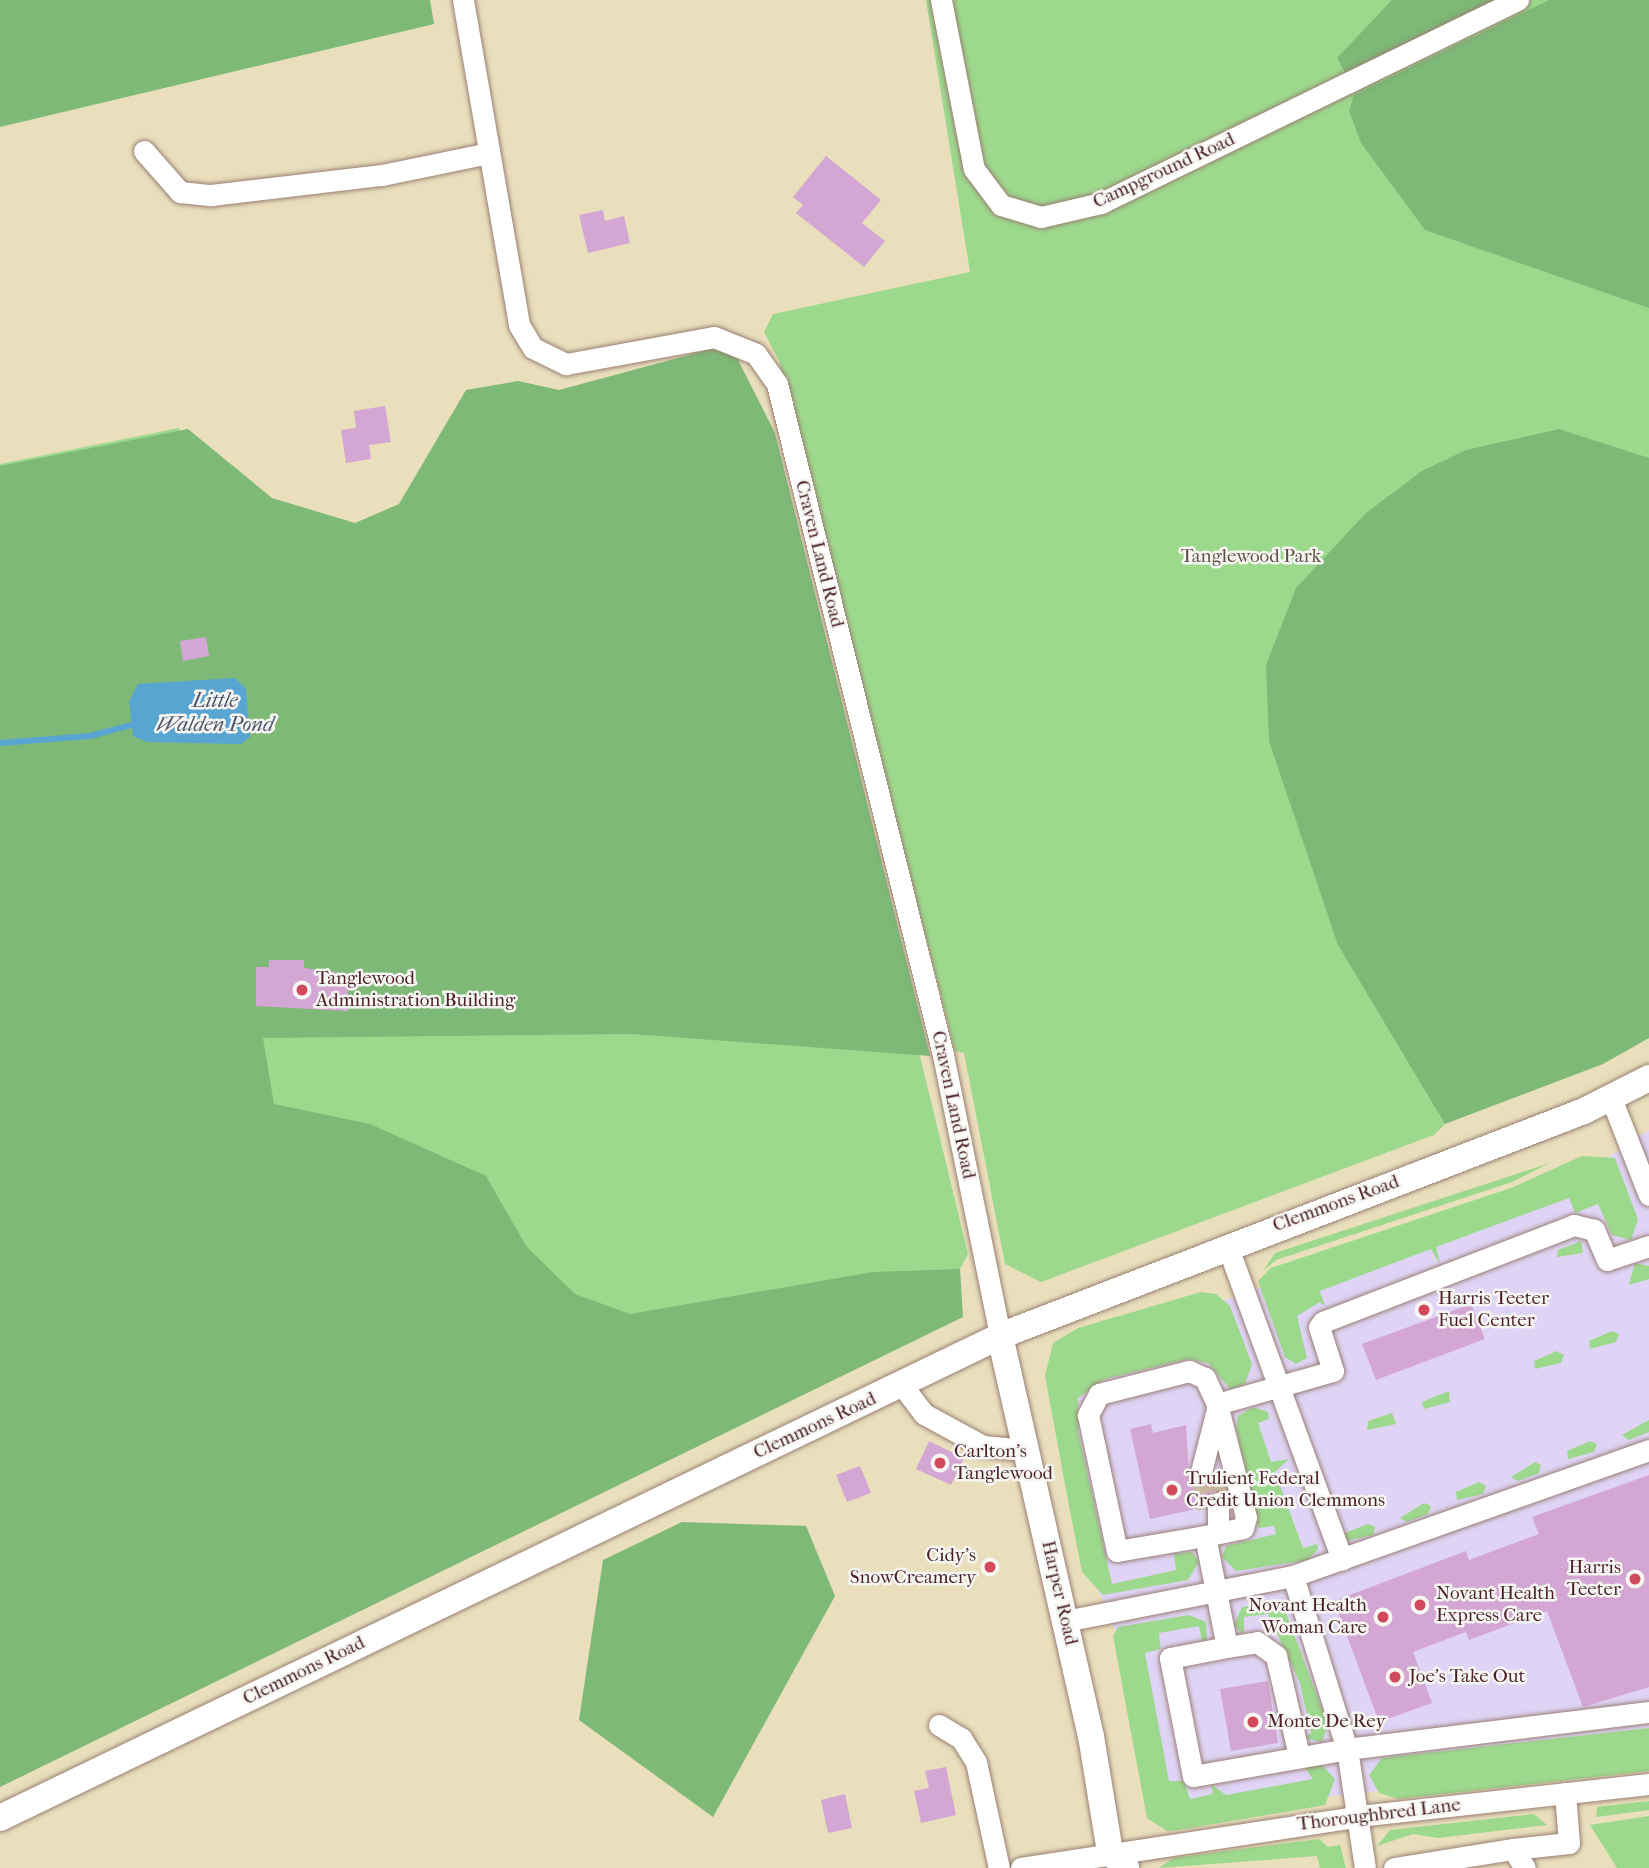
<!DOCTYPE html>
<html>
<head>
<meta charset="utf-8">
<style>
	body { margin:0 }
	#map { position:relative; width:1649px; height:1868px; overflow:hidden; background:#e9dfbc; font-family:"IM FELL French Canon",serif }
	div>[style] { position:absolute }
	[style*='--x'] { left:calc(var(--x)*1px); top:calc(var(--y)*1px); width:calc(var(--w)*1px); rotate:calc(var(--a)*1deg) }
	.built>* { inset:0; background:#dfd4f5 }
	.green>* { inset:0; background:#9dd98d }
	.forest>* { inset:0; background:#7eb978 }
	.water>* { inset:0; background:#59a5d2 }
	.stream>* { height:6px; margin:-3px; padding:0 3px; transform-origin:3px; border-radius:3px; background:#59a5d2 }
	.building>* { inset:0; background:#d4a6d3 }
	.minor-tunnel>* { height:21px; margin-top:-10.5px; transform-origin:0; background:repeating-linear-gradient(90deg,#c9b99f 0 21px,transparent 0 31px) }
	.roads { filter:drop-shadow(0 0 2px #9a7f74) drop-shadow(0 0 2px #9a7f74) }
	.minor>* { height:21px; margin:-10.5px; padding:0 10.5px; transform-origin:10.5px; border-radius:10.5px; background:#fff }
	.major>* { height:26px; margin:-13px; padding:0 13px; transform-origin:13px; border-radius:13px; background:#fff }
	.dots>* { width:19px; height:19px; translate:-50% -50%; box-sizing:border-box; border:4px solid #f6f6f2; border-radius:50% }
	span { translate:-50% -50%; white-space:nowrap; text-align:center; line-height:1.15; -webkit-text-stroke:5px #f6f6f2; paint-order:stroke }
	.street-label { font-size:19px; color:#4a1f2b }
	.park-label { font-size:19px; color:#5f4e44 }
	.poi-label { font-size:19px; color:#4a1f2b }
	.left { translate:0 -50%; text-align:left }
	.right { translate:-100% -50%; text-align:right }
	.water-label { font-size:21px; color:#50556e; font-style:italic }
</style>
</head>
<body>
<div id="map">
	<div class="built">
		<i style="clip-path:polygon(1649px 1130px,1649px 1757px,1158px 1818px,1121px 1643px,1090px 1571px,1066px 1357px,1589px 1170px)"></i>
	</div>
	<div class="green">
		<i style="clip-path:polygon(926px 0,1649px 0,1649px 1024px,1439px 1114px,1445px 1124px,1434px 1135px,1041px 1282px,1005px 1264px,964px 1053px,955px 1051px,779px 361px,764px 332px,773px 314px,970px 272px)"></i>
		<i style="clip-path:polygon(179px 428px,286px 761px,839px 722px,968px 1254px,960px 1269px,0 1766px,0 464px)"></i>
		<i style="clip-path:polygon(1582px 1156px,1615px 1158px,1638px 1219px,1631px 1240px,1612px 1235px,1598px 1204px,1575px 1213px,1569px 1198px,1436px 1247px,1440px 1264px,1431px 1249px,1320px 1291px,1325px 1306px,1320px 1302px,1297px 1316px,1307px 1358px,1296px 1364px,1285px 1357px,1258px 1281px,1271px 1268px,1511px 1188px)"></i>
		<i style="clip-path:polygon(1550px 1163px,1512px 1182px,1276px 1260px,1263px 1271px,1275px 1253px)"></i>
		<i style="clip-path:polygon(1581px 1241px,1583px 1253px,1557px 1257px,1558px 1250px)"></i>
		<i style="clip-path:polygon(1635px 1263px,1649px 1266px,1649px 1279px,1629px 1285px)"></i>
		<i style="clip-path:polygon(1201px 1292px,1216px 1294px,1230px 1306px,1252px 1364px,1245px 1384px,1230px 1389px,1208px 1363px,1188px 1359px,1105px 1379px,1078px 1398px,1078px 1431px,1112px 1584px,1176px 1570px,1174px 1554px,1192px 1552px,1199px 1562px,1188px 1580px,1103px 1595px,1082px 1572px,1069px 1506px,1045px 1376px,1053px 1343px,1078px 1328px)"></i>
		<i style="clip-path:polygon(1612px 1331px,1619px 1334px,1616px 1342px,1590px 1349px,1589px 1341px)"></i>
		<i style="clip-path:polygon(1557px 1351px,1564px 1355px,1561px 1363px,1535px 1369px,1534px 1361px)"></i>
		<i style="clip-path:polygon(1449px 1391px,1450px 1402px,1424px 1409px,1422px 1402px)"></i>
		<i style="clip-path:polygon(1253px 1407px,1268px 1412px,1269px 1419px,1258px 1423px,1271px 1462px,1289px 1459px,1275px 1472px,1303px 1548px,1317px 1544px,1318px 1549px,1308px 1560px,1236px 1571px,1222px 1557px,1226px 1546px,1276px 1534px,1274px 1526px,1258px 1528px,1236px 1428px,1238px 1416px)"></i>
		<i style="clip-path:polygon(1392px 1413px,1396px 1424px,1367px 1430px,1368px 1421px)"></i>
		<i style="clip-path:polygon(1649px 1420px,1649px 1432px,1629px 1440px,1622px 1435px)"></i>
		<i style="clip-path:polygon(1590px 1441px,1597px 1444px,1594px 1452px,1568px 1459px,1567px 1451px)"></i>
		<i style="clip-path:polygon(1535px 1462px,1541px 1465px,1539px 1473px,1518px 1481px,1511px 1477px)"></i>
		<i style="clip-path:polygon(1479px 1482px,1486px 1486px,1483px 1494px,1457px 1500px,1456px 1492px)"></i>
		<i style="clip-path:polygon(1424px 1503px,1431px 1506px,1428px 1514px,1407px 1522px,1400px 1518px)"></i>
		<i style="clip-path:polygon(1368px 1524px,1375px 1527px,1373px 1535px,1346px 1541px,1345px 1533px)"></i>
		<i style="clip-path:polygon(1271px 1602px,1285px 1610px,1328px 1725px,1322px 1742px,1304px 1738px,1311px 1733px,1300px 1683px,1268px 1614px,1244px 1617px,1244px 1635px,1234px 1625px,1242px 1607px)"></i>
		<i style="clip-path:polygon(1189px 1615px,1206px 1622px,1207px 1640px,1202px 1641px,1199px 1626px,1159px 1633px,1161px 1649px,1145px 1653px,1169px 1781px,1184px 1781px,1190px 1799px,1213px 1794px,1211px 1784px,1226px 1795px,1313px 1779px,1304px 1767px,1322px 1765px,1335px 1779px,1325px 1805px,1179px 1830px,1167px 1831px,1147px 1818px,1113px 1636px,1118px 1627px)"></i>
		<i style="clip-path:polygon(1649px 1728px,1649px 1771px,1398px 1799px,1379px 1793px,1369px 1775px,1382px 1758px)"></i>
		<i style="clip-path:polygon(1649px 1801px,1649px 1810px,1596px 1817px,1597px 1807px)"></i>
		<i style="clip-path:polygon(1534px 1814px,1547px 1825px,1438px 1838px,1413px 1834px,1377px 1846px,1390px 1830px)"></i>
		<i style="clip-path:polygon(1649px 1816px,1649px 1868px,1617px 1868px,1590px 1825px)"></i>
		<i style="clip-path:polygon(1319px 1839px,1328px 1847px,1340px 1845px,1346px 1868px,1320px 1868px,1317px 1856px,1159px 1868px,1173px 1858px)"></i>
	</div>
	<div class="forest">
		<i style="clip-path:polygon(0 0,430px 0,434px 24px,0 127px)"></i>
		<i style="clip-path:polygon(1392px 0,1500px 0,1347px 76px,1337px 58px)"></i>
		<i style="clip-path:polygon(1549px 0,1649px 0,1649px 308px,1425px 230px,1361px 143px,1349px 111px,1354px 95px)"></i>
		<i style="clip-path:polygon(711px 349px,735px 354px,775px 433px,930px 1056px,632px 1034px,263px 1038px,274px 1104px,370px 1124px,486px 1176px,526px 1246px,575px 1294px,630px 1314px,873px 1272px,960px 1269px,963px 1317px,0 1787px,0 466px,188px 429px,272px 498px,355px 523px,399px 504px,466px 390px,518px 381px,559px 390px)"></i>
		<i style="clip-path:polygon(1559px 429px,1649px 458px,1649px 1038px,1603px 1064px,1445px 1124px,1338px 945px,1269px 741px,1266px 665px,1296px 588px,1366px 513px,1422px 471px,1466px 450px)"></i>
		<i style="clip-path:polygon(682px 1522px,806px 1526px,835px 1596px,713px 1817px,579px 1720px,603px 1560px)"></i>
	</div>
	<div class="water">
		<i style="clip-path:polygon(235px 678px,246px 689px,250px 737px,241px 744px,147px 742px,133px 736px,129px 701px,138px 684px)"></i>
	</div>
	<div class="stream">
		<i style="--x:0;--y:743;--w:90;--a:-4.4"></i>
		<i style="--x:90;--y:736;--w:47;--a:-14.9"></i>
	</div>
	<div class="building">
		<i style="clip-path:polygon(826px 156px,881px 200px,862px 223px,885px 241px,864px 267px,796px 213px,803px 205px,793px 197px)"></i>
		<i style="clip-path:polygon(603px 210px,605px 221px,624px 216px,630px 243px,588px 253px,579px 215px)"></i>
		<i style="clip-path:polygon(385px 406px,391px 442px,369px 445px,371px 459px,346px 463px,341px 430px,356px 428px,354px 411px)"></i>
		<i style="clip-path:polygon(206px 637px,209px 656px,183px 661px,180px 641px)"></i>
		<i style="clip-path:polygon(269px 960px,304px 960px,304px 968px,348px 974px,348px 1011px,256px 1006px,256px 967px,269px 967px)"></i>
		<i style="clip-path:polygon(1471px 1304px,1485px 1339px,1376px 1380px,1362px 1344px)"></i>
		<i style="clip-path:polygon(1151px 1424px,1153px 1433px,1186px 1425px,1189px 1476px,1204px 1485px,1221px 1472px,1226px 1493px,1212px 1491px,1205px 1507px,1150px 1519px,1130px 1429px)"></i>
		<i style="clip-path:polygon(929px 1441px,964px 1458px,951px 1485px,916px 1469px)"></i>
		<i style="clip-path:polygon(860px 1466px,871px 1493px,847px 1502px,836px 1475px)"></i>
		<i style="clip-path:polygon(1649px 1475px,1649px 1687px,1583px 1707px,1547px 1611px,1469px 1640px,1466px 1632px,1413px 1652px,1432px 1703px,1379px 1722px,1334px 1601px,1466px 1551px,1469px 1560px,1539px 1534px,1532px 1517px)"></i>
		<i style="clip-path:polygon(1268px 1681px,1278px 1743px,1231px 1751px,1220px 1689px)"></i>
		<i style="clip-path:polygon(946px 1767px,956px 1815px,921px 1823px,914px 1791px,929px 1788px,925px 1771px)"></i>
		<i style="clip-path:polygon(845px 1794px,852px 1828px,828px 1833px,821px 1800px)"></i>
	</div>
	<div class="minor-tunnel">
		<i style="--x:1222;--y:1470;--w:32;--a:77"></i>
		<i style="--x:1201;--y:1472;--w:37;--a:79"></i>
	</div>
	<div class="roads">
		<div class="minor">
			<i style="--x:463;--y:0;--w:330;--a:80.2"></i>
			<i style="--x:519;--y:325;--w:27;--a:59"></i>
			<i style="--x:533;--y:348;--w:37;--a:26"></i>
			<i style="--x:566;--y:364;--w:150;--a:-10.3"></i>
			<i style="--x:714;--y:337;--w:45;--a:22"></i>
			<i style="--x:756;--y:354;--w:37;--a:55"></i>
			<i style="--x:777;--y:384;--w:691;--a:76.1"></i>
			<i style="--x:943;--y:1055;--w:287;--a:78.5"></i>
			<i style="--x:941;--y:0;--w:172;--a:79"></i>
			<i style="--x:974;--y:169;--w:45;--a:53.1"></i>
			<i style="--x:1001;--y:205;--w:42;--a:16.7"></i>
			<i style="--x:1041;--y:217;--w:62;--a:-13.1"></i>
			<i style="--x:1101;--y:203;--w:464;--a:-26"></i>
			<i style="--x:144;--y:151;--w:55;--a:48.7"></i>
			<i style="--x:180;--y:192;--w:31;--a:6"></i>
			<i style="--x:211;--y:195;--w:172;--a:-6.7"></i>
			<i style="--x:382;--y:175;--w:109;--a:-11.6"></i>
			<i style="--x:1611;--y:1098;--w:104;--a:68.6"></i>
			<i style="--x:1227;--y:1245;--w:335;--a:69.9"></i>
			<i style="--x:1649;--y:1246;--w:44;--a:161.6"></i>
			<i style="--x:1607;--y:1260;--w:33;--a:-113"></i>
			<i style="--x:1594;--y:1230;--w:21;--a:-166"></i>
			<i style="--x:1574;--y:1225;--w:269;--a:158.9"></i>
			<i style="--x:1323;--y:1322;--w:6;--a:129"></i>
			<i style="--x:1319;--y:1327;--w:46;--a:72.3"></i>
			<i style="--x:1333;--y:1371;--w:121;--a:164.1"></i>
			<i style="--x:1217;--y:1404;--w:29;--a:-115"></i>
			<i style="--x:1205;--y:1378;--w:17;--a:-156"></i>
			<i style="--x:1189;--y:1371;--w:93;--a:165.7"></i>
			<i style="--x:1099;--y:1394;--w:24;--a:118"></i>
			<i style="--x:1088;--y:1415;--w:139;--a:78"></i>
			<i style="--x:1117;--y:1551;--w:89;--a:-9.7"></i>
			<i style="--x:1205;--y:1536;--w:113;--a:78.8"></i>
			<i style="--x:1227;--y:1647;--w:58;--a:169.1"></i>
			<i style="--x:1170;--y:1658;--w:120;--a:79"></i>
			<i style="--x:1193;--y:1776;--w:156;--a:-9.9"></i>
			<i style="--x:1347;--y:1749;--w:304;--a:-7"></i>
			<i style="--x:902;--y:1385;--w:36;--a:53"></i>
			<i style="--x:924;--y:1414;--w:67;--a:28.5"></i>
			<i style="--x:983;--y:1446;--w:43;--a:5.3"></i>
			<i style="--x:1201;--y:1472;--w:65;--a:-75.7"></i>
			<i style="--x:1218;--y:1533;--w:30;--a:-90"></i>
			<i style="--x:1205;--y:1536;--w:39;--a:-12"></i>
			<i style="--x:1243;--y:1528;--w:11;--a:-75"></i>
			<i style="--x:1246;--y:1517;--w:117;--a:-104.4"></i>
			<i style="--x:1293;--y:1576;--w:181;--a:72.7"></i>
			<i style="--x:1347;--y:1749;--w:120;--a:81.4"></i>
			<i style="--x:1065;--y:1621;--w:232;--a:-11.2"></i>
			<i style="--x:1293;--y:1576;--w:378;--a:-19.5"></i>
			<i style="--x:1227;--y:1647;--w:30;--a:-9"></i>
			<i style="--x:1257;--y:1642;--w:24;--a:36"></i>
			<i style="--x:1276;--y:1656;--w:103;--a:77"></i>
			<i style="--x:939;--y:1725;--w:26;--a:31"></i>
			<i style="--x:961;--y:1738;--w:28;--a:58"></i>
			<i style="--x:976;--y:1762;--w:108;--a:77.8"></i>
			<i style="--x:1513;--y:1849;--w:56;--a:-6.1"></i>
			<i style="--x:1569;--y:1843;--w:50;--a:-94.6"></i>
			<i style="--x:1021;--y:1868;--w:342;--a:-8.7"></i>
			<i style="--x:1359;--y:1816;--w:292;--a:-6.3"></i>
			<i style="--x:1394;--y:1868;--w:121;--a:-9.1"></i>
			<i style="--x:1513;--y:1849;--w:22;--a:58"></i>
		</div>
		<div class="major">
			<i style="--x:1000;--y:1336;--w:410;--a:77.2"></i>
			<i style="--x:1091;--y:1736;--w:118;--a:80.7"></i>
			<i style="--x:1110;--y:1852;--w:23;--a:45"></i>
			<i style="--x:0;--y:1818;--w:1110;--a:-25.73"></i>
			<i style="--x:1000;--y:1336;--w:626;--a:-21.07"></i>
			<i style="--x:1584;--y:1111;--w:73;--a:-26.9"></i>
		</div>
	</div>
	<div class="dots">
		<i style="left:302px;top:990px;background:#d1495b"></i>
		<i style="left:1424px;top:1310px;background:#d1495b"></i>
		<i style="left:940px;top:1463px;background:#d1495b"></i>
		<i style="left:1172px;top:1490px;background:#d1495b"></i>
		<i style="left:990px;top:1567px;background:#d1495b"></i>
		<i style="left:1635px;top:1579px;background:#d1495b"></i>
		<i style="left:1420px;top:1605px;background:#d1495b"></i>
		<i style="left:1383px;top:1617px;background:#d1495b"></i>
		<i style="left:1395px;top:1677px;background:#d1495b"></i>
		<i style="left:1253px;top:1722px;background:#d1495b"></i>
	</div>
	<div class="street-label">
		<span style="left:1164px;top:171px;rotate:-25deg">Campground Road</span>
		<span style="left:819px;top:554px;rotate:76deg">Craven Land Road</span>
		<span style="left:953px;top:1105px;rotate:78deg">Craven Land Road</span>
		<span style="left:1336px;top:1204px;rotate:-20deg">Clemmons Road</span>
		<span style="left:815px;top:1426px;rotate:-25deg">Clemmons Road</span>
		<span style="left:1059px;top:1593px;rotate:77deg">Harper Road</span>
		<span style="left:304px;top:1671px;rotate:-26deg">Clemmons Road</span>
		<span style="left:1379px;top:1815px;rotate:-7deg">Thoroughbred Lane</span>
	</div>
	<div class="park-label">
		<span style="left:1251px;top:557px">Tanglewood Park</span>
	</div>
	<div class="poi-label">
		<span class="left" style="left:316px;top:990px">Tanglewood<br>Administration Building</span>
		<span class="left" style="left:1438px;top:1310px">Harris Teeter<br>Fuel Center</span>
		<span class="left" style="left:954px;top:1463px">Carlton's<br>Tanglewood</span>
		<span class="left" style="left:1186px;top:1490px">Trulient Federal<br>Credit Union Clemmons</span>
		<span class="right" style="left:976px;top:1567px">Cidy's<br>SnowCreamery</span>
		<span class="right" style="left:1621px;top:1579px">Harris<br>Teeter</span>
		<span class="left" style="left:1436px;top:1605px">Novant Health<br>Express Care</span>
		<span class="right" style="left:1367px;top:1617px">Novant Health<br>Woman Care</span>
		<span class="left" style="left:1409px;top:1677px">Joe's Take Out</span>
		<span class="left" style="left:1267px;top:1722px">Monte De Rey</span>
	</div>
	<div class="water-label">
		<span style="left:215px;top:712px">Little<br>Walden Pond</span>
	</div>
</div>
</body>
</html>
